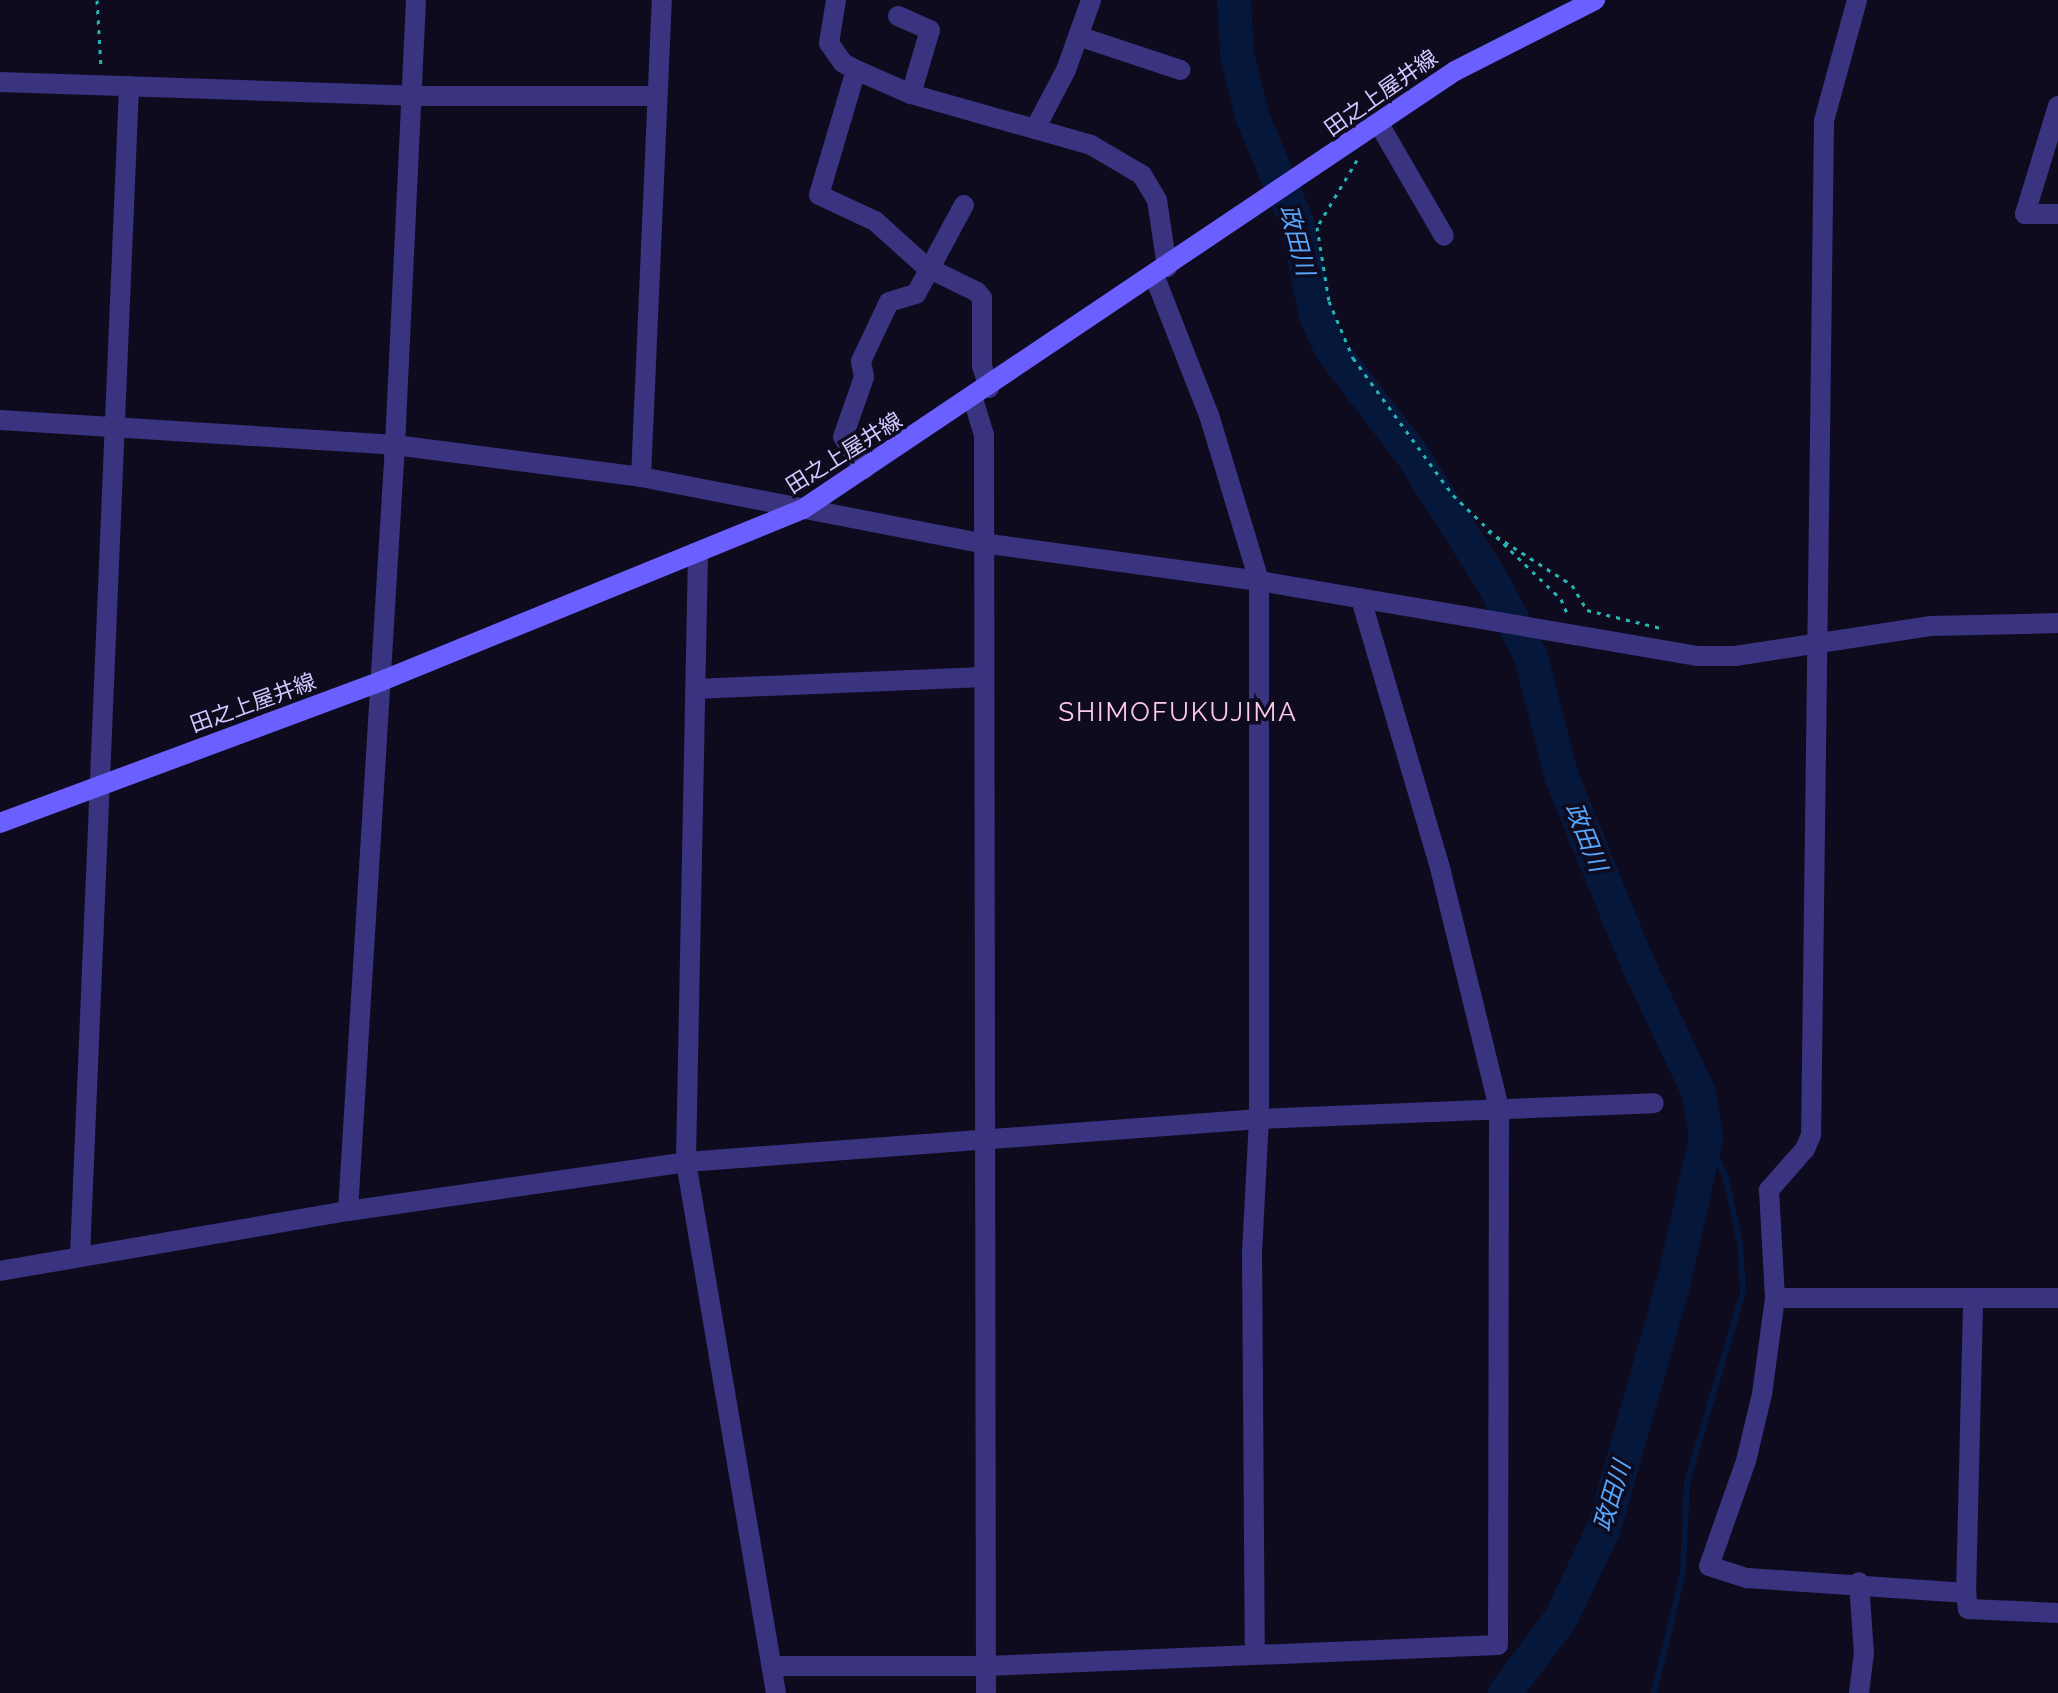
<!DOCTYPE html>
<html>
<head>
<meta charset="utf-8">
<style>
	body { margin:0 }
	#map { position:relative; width:2058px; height:1693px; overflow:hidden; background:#0f0b1f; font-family:Raleway,"Noto Sans JP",sans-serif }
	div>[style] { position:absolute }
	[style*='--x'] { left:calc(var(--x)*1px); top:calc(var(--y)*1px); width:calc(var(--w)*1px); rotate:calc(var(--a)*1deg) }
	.stream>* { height:6px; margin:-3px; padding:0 3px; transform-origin:3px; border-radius:3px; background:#06173c }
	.river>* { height:34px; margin:-17px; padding:0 17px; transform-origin:17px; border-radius:17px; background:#06173c }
	.path>* { height:3px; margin-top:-1.5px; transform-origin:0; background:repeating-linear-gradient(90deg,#26b5b4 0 4px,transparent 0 10px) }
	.minor>* { height:20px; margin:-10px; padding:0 10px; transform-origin:10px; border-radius:10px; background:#3a3380 }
	.tertiary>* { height:20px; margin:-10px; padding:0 10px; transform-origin:10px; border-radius:10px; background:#3a3380 }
	.secondary>* { height:20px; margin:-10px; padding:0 10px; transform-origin:10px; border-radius:10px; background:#6c5fff }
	span { translate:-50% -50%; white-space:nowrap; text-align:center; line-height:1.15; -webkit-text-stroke:7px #0f0b1f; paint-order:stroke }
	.street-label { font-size:22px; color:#d1c8ff }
	.water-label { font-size:24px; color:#56a8ff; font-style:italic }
	.quarter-label { font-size:26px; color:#ffcae9; letter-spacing:2px }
</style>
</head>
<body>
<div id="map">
	<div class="stream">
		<i style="--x:1654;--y:1693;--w:124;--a:-76.5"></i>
		<i style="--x:1683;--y:1572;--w:90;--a:-87.5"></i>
		<i style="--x:1687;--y:1482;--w:197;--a:-73.5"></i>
		<i style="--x:1743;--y:1293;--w:50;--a:-93.4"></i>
		<i style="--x:1740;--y:1243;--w:70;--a:-102.4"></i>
		<i style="--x:1725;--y:1175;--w:42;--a:-117.2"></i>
	</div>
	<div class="river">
		<i style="--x:1234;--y:0;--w:54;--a:86.8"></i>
		<i style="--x:1237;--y:54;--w:64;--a:76.4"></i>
		<i style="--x:1252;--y:116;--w:116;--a:67.2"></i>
		<i style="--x:1297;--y:223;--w:94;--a:78.3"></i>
		<i style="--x:1316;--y:315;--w:37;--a:66"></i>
		<i style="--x:1331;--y:349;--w:135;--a:52.5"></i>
		<i style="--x:1413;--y:456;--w:151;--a:57.7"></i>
		<i style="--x:1494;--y:584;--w:82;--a:63.1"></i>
		<i style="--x:1531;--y:657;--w:125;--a:75.6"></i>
		<i style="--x:1562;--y:778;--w:201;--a:67.8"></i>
		<i style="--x:1638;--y:964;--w:143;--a:64.7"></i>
		<i style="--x:1699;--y:1093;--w:46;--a:81.2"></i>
		<i style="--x:1706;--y:1138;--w:147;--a:102.6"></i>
		<i style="--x:1674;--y:1281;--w:257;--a:105.8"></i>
		<i style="--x:1604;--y:1528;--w:100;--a:115.5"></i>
		<i style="--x:1561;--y:1618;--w:94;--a:126.7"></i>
	</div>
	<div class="path">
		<i style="--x:97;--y:0;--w:68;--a:86.6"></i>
		<i style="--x:1357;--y:160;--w:78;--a:120.8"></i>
		<i style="--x:1317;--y:227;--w:75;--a:80.8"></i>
		<i style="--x:1329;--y:301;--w:62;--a:67.2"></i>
		<i style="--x:1353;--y:358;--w:170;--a:53.9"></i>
		<i style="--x:1453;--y:495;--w:150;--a:43.9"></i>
		<i style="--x:1561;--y:599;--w:15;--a:67"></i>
		<i style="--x:1488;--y:531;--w:100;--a:32.7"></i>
		<i style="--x:1572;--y:585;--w:29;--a:59"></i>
		<i style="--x:1587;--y:610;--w:76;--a:13.7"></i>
	</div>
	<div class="minor">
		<i style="--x:836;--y:0;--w:44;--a:99.2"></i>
		<i style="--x:829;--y:43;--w:24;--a:55"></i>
		<i style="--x:843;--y:63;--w:15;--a:28"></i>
		<i style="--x:856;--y:70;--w:60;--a:23.6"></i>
		<i style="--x:911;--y:94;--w:187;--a:15.8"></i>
		<i style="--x:1091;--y:145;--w:59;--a:30.5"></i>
		<i style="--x:1142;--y:175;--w:29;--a:59"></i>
		<i style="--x:1157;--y:200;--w:68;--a:81.5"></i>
		<i style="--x:1857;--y:0;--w:125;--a:105.3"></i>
		<i style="--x:1824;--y:121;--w:1014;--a:90.73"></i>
		<i style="--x:1811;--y:1135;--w:15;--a:113"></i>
		<i style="--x:1805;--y:1149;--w:55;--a:131.3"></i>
		<i style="--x:1769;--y:1190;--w:108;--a:86.8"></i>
		<i style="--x:1775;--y:1298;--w:97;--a:97.7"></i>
		<i style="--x:1762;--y:1394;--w:69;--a:103.4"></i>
		<i style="--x:1746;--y:1461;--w:111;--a:109.4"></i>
		<i style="--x:1709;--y:1566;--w:40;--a:18"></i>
		<i style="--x:1747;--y:1578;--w:220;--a:3.9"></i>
		<i style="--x:1966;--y:1593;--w:16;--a:83"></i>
		<i style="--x:1968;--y:1609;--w:90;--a:2.5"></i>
		<i style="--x:898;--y:16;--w:35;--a:24"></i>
		<i style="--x:930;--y:30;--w:67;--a:106.5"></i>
		<i style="--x:1078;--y:36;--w:108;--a:18.3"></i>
		<i style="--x:856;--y:70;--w:130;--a:106.5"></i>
		<i style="--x:819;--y:195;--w:62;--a:24.9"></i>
		<i style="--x:875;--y:221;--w:69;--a:42"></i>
		<i style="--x:926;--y:267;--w:57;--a:26.1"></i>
		<i style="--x:977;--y:292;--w:8;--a:50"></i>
		<i style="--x:982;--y:298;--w:68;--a:90"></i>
		<i style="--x:982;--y:366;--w:23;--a:72"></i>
		<i style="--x:0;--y:82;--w:414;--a:1.9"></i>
		<i style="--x:414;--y:96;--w:243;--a:0"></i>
		<i style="--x:2058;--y:106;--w:113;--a:107"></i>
		<i style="--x:2025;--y:214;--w:33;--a:0"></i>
		<i style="--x:1379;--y:124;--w:129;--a:59.9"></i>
		<i style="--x:1035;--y:129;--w:67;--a:-62.3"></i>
		<i style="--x:1066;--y:70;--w:74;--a:-70.3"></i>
		<i style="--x:1154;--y:275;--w:150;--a:68.6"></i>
		<i style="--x:1209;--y:415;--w:173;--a:73.2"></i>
		<i style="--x:1259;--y:581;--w:538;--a:90"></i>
		<i style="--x:1259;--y:1119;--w:132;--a:93"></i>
		<i style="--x:1252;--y:1251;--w:403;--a:89.6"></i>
		<i style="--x:973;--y:399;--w:38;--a:73"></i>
		<i style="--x:984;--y:435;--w:1258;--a:89.91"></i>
		<i style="--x:864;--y:469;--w:38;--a:-123"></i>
		<i style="--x:843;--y:437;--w:64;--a:-70.7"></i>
		<i style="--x:864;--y:377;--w:16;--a:-101"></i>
		<i style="--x:861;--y:361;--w:65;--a:-64.6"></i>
		<i style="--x:889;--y:302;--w:28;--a:-17"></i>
		<i style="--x:916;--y:294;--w:101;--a:-61.7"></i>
		<i style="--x:641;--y:477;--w:477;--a:-87.5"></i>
		<i style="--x:698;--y:552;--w:610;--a:91.13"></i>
		<i style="--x:686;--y:1162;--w:539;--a:80.38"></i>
		<i style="--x:695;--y:689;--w:289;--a:-2.4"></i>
		<i style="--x:348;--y:1211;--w:767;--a:-86.49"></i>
		<i style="--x:395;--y:445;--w:445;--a:-87.3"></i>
		<i style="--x:80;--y:1256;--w:1171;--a:-87.6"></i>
		<i style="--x:0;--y:1271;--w:353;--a:-9.8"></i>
		<i style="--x:348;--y:1211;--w:342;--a:-8.2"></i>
		<i style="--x:686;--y:1162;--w:575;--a:-4.29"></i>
		<i style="--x:1259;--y:1119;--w:395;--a:-2.3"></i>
		<i style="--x:1775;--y:1298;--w:283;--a:0"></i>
		<i style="--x:1966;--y:1593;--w:295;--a:-88.6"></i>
		<i style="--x:772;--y:1666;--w:215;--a:0"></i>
		<i style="--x:987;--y:1666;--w:511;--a:-2.35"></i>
		<i style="--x:1498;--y:1645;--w:537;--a:-89.89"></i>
		<i style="--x:1499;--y:1108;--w:244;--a:-103.8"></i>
		<i style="--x:1441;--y:871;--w:284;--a:-106.4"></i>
		<i style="--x:1859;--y:1693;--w:39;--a:-83"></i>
		<i style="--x:1864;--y:1654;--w:72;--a:-94"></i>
	</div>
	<div class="tertiary">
		<i style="--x:0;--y:420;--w:396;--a:3.6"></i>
		<i style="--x:395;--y:445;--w:248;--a:7.4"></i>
		<i style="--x:641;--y:477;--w:347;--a:11"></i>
		<i style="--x:982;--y:543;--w:280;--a:7.8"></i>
		<i style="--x:1259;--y:581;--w:444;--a:9.7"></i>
		<i style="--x:1697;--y:656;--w:38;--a:0"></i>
		<i style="--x:1735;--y:656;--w:197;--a:-8.7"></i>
		<i style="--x:1930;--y:626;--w:128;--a:-1.3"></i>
	</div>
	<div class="secondary">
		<i style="--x:0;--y:823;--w:404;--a:-20.4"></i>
		<i style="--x:379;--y:682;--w:458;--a:-22.2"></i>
		<i style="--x:803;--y:509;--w:785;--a:-33.89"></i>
		<i style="--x:1455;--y:71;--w:157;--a:-26.9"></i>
	</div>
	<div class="street-label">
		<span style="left:1381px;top:93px;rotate:-35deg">田之上屋井線</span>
		<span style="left:844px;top:453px;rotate:-32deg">田之上屋井線</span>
		<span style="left:253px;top:703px;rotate:-20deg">田之上屋井線</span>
	</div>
	<div class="water-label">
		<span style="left:1297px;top:240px;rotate:75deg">政田川</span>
		<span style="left:1586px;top:837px;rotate:68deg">政田川</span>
		<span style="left:1612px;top:1496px;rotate:-73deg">政田川</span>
	</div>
	<div class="quarter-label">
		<span style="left:1178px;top:713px">SHIMOFUKUJIMA</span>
	</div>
</div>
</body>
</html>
